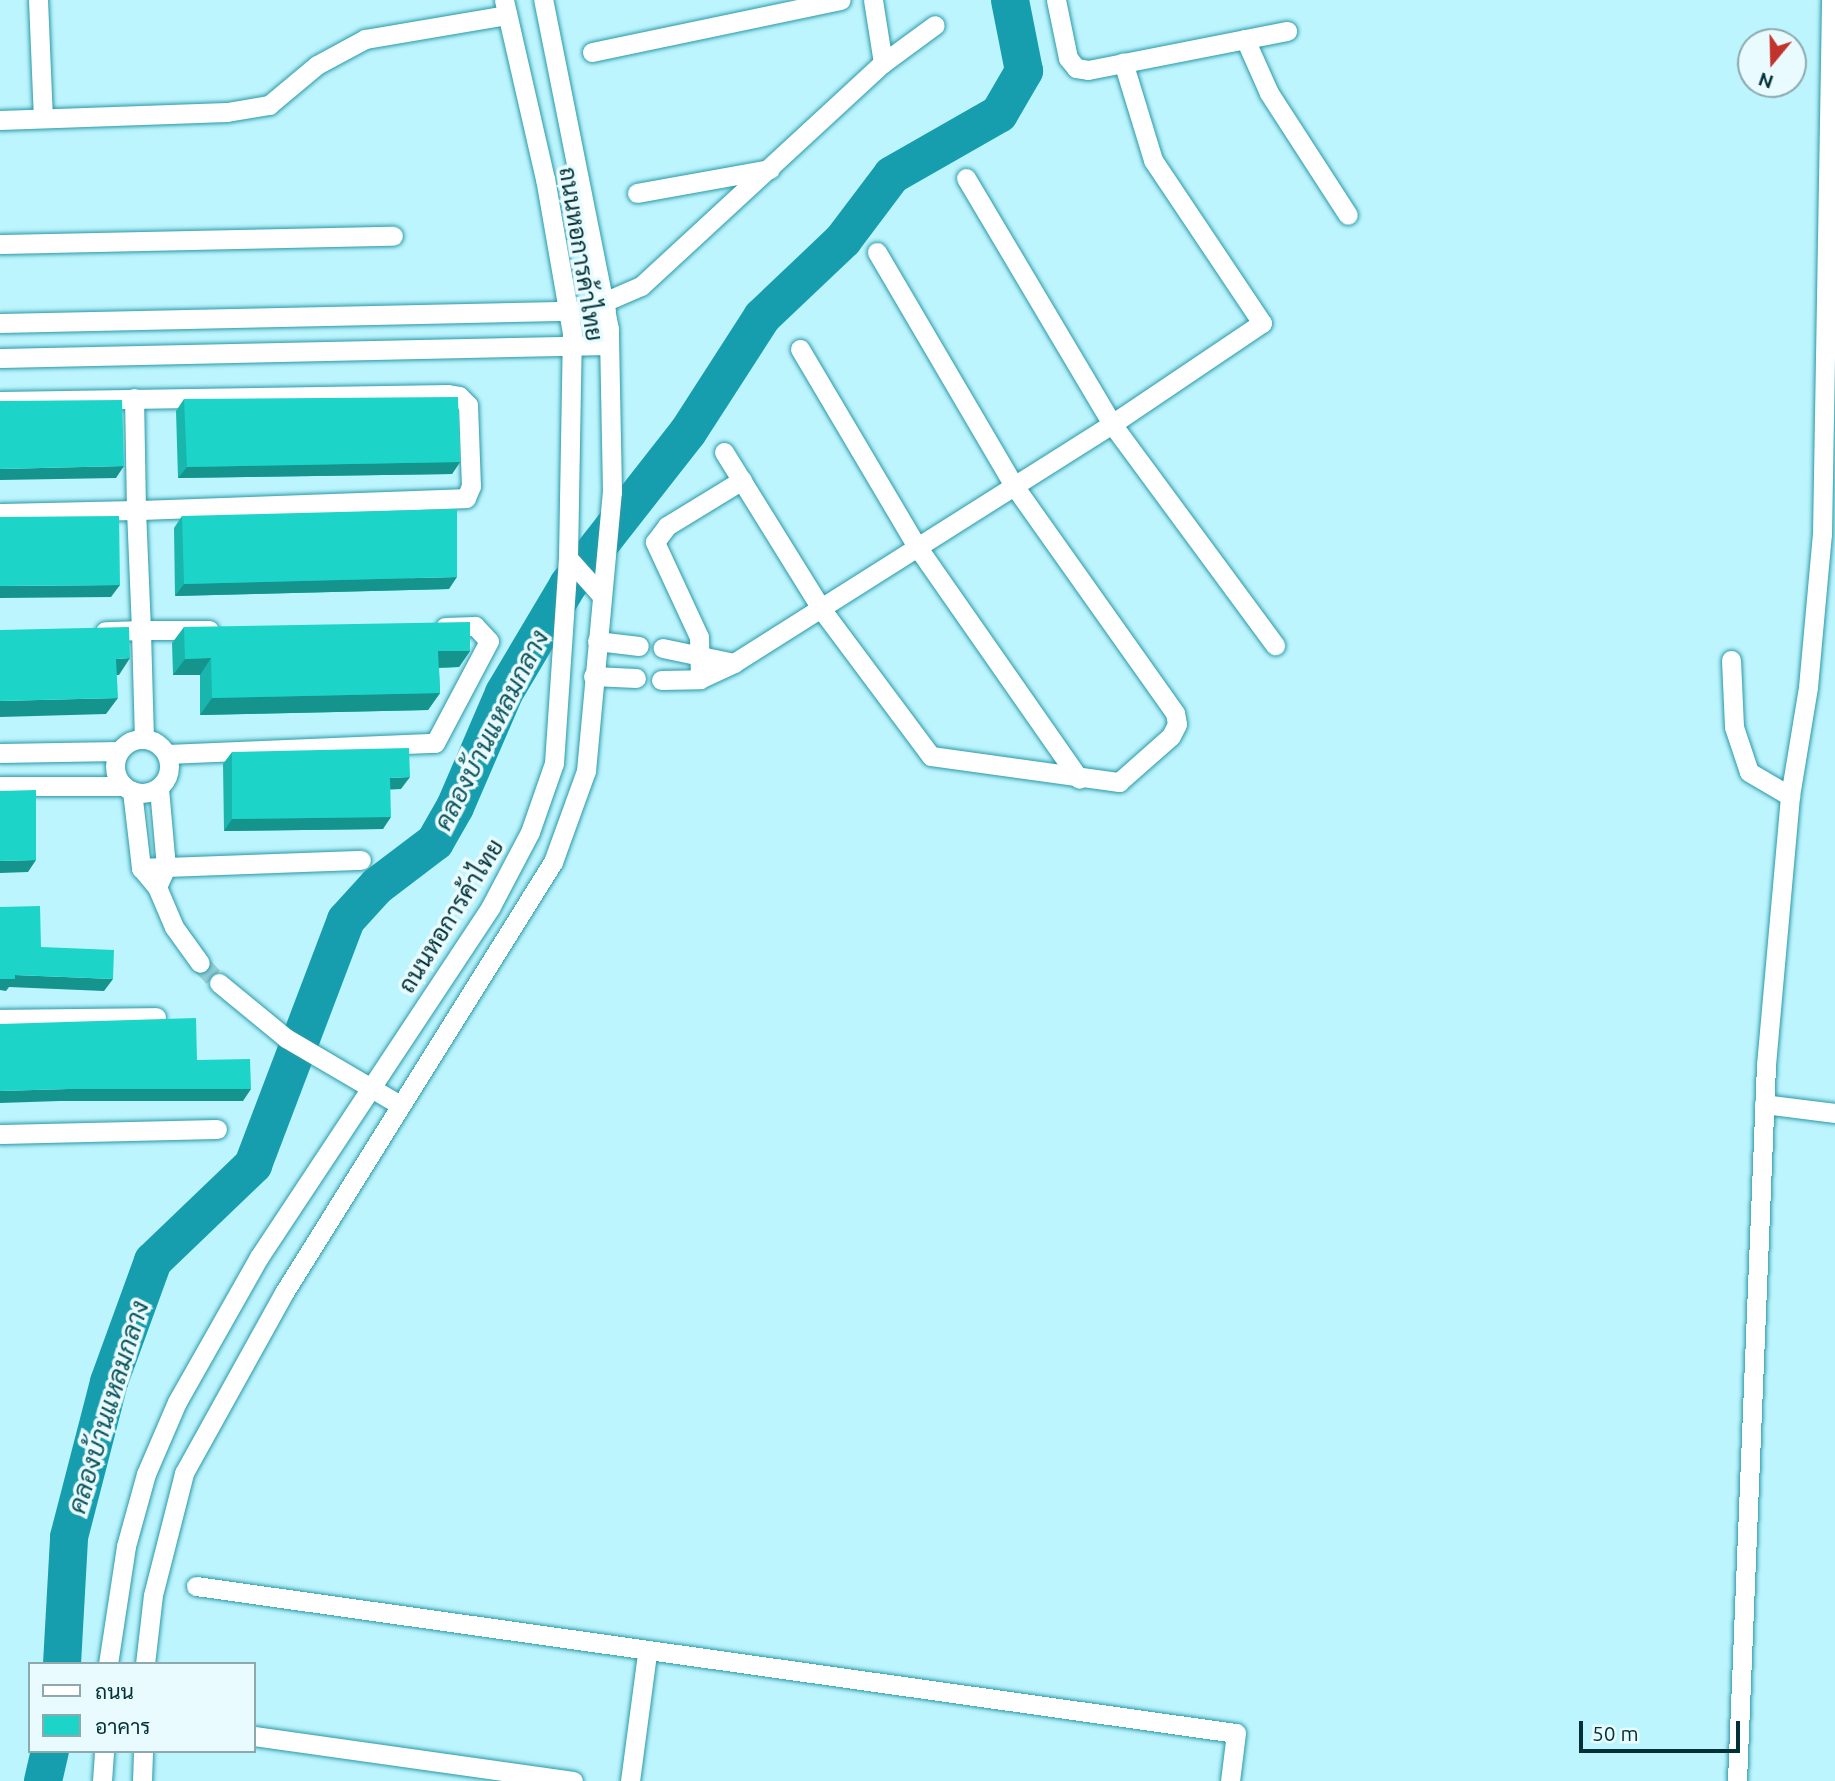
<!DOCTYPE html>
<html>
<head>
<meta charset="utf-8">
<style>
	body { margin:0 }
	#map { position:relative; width:1835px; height:1781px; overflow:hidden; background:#bdf5fe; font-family:Ubuntu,Sarabun,sans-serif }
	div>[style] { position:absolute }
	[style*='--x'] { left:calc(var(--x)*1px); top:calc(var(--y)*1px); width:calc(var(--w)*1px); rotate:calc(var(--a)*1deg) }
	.river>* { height:38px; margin:-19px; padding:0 19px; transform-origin:19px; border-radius:19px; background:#169eae }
	.street-tunnel>* { height:19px; margin-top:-9.5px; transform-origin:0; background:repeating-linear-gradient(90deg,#97ced6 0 19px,transparent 0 29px) }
	.roads { filter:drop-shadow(0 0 2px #2a99a8) drop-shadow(0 0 2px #2a99a8) }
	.street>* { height:19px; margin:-9.5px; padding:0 9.5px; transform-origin:9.5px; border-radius:9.5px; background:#fff }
	.street>.ring { margin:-9.5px; padding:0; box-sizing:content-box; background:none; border:19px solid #fff; border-radius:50% }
	.wall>* { inset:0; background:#19b6ad }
	.shaded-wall>* { inset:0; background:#14948d }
	.building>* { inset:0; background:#1dd4c9 }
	span { translate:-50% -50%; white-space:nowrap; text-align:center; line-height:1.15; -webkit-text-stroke:7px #e9fbfe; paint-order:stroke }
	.street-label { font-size:24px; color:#003137 }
	.water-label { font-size:26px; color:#0e545c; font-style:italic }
	.legend { position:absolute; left:28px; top:1662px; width:228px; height:91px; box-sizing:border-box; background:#e9fbfe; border:2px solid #8caaae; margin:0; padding:9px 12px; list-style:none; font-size:21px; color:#003137 }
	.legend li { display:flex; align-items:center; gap:14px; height:35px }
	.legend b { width:35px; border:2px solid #8caaae }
	.north { position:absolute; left:1737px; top:28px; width:70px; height:70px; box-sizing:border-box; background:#e9fbfe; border:2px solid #8caaae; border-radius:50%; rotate:199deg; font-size:19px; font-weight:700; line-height:28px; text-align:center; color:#003137 }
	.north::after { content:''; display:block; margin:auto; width:24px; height:32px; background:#c1332b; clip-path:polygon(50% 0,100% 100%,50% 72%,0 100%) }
	.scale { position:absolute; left:1579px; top:1721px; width:161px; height:32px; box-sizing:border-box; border:4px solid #003137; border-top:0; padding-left:9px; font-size:21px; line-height:24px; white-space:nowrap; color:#003137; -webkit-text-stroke:5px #e9fbfe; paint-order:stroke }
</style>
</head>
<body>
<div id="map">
	<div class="river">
		<i style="--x:62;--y:1664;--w:127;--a:-86.8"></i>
		<i style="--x:69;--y:1537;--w:160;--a:-75.5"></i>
		<i style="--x:109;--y:1382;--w:129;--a:-70"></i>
		<i style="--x:153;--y:1261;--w:139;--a:-43.8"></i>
		<i style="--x:253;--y:1165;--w:262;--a:-69.2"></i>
		<i style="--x:346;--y:920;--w:46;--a:-47.6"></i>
		<i style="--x:377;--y:886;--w:73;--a:-37.2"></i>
		<i style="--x:435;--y:842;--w:40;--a:-60.3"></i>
		<i style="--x:455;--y:807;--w:124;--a:-66.7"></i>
		<i style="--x:504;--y:693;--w:126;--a:-59.3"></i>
		<i style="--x:568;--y:585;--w:194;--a:-51.9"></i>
		<i style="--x:688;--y:432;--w:137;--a:-57.2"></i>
		<i style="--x:762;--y:317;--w:112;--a:-43.5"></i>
		<i style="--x:843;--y:240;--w:81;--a:-53"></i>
		<i style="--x:892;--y:175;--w:123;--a:-29.7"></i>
		<i style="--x:999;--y:114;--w:50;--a:-59.8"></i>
		<i style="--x:1024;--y:71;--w:72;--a:-101.2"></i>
		<i style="--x:43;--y:1781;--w:31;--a:-77"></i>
	</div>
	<div class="street-tunnel">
		<i style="--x:200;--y:963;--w:28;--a:46"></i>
	</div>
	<div class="roads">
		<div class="street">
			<i style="--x:38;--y:0;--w:118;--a:87.6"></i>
			<i style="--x:1056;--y:0;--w:59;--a:78.3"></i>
			<i style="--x:1068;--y:58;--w:13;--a:51"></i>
			<i style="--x:1076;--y:68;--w:12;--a:9"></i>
			<i style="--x:1088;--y:70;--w:203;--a:-11.1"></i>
			<i style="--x:1245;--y:39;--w:59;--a:66"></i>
			<i style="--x:1269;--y:93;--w:145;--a:57.1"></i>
			<i style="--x:592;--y:52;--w:254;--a:-11.8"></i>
			<i style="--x:883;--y:63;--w:64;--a:-36.2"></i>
			<i style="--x:0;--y:120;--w:227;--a:-2"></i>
			<i style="--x:227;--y:112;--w:43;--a:-9.5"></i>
			<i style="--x:269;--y:105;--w:62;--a:-39.8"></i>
			<i style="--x:317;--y:65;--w:55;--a:-28.4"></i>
			<i style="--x:365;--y:39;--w:144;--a:-9.6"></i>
			<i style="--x:966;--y:178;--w:286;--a:59.3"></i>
			<i style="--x:1112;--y:424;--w:275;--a:53.6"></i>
			<i style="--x:637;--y:193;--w:135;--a:-10.2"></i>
			<i style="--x:0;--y:244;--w:393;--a:-1.2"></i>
			<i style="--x:604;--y:302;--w:40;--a:-23.4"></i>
			<i style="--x:641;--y:286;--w:329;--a:-42.7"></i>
			<i style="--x:883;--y:63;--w:64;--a:-99"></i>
			<i style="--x:0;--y:323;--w:606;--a:-1.23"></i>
			<i style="--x:800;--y:349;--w:228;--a:59.4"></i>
			<i style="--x:916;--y:545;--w:285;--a:55.1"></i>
			<i style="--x:0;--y:358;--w:609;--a:-1.22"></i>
			<i style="--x:0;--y:401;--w:448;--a:-0.9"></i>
			<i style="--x:448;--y:394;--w:11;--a:10"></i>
			<i style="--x:459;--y:396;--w:13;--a:45"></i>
			<i style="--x:468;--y:405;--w:81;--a:87.9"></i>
			<i style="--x:471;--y:486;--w:13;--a:113"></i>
			<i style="--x:466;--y:498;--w:330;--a:177.9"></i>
			<i style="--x:136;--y:510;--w:120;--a:87.6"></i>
			<i style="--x:141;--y:630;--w:36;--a:178"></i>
			<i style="--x:724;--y:452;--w:186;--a:58.2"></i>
			<i style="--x:822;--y:610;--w:182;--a:53.3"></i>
			<i style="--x:931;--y:756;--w:190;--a:7.9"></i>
			<i style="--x:1119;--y:782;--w:69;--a:-41.5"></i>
			<i style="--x:1171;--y:736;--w:13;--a:-63"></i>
			<i style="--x:1177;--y:724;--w:11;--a:-100"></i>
			<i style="--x:1175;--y:713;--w:281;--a:-125.3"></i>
			<i style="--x:1013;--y:484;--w:269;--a:-120.4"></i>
			<i style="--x:0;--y:513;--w:136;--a:-1.3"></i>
			<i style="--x:136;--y:510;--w:112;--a:-91"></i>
			<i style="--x:568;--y:558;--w:51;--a:48.2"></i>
			<i style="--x:597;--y:641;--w:42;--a:6.8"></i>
			<i style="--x:1731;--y:660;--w:67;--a:87.4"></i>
			<i style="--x:1734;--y:727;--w:47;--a:71.6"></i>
			<i style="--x:1749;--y:772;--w:48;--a:30.3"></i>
			<i style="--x:734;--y:663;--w:447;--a:-32.3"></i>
			<i style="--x:1112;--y:424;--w:181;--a:-34"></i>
			<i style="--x:1262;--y:323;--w:196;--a:-123.8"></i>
			<i style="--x:1153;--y:160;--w:102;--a:-107"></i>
			<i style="--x:593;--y:676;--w:43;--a:2.7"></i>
			<i style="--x:700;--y:679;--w:42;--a:-91.4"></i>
			<i style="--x:699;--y:637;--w:105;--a:-114.9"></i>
			<i style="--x:655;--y:542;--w:20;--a:-53"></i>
			<i style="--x:667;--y:526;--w:88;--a:-31.5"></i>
			<i style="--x:661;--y:680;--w:39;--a:-1"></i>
			<i style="--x:700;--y:679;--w:38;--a:-25"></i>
			<i style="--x:734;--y:663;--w:73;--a:-168.1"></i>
			<i class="ring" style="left:115px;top:739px;width:35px;height:35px"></i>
			<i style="--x:144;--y:739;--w:109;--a:-91.6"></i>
			<i style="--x:141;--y:630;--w:68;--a:0"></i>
			<i style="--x:0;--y:753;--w:119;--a:-1"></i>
			<i style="--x:167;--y:754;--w:268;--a:-2.4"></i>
			<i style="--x:435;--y:743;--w:115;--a:-62.1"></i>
			<i style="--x:489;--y:641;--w:21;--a:-133"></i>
			<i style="--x:475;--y:626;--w:30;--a:178"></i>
			<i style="--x:0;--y:786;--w:123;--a:0"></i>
			<i style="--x:132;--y:791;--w:78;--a:83.3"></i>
			<i style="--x:141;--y:868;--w:25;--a:50"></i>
			<i style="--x:157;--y:887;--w:22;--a:-66"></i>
			<i style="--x:166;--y:867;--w:79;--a:-95.1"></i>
			<i style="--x:141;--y:868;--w:220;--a:-2.1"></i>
			<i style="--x:157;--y:887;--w:43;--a:67"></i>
			<i style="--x:174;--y:927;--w:44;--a:54.2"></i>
			<i style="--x:219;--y:983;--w:87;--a:39.4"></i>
			<i style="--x:286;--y:1038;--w:132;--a:30.4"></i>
			<i style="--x:0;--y:1019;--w:156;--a:-0.7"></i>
			<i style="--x:1764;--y:1104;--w:72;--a:7.2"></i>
			<i style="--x:0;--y:1134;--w:217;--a:-1.3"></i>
			<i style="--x:196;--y:1586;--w:1050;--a:8.05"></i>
			<i style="--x:1236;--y:1733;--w:48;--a:97.1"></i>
			<i style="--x:108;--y:1664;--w:119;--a:-81.3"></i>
			<i style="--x:126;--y:1546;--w:75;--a:-74.5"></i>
			<i style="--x:146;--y:1474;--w:78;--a:-66.7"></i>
			<i style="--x:177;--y:1402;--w:167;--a:-60.5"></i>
			<i style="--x:259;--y:1257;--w:419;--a:-56.5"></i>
			<i style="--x:490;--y:908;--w:86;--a:-62.2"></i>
			<i style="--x:530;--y:832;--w:73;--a:-70.8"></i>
			<i style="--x:554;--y:763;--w:205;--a:-86.1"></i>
			<i style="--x:568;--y:558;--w:225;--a:-89"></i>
			<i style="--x:572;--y:333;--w:156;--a:-99.9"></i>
			<i style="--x:545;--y:179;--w:184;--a:-102.9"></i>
			<i style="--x:145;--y:1664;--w:69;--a:-83.4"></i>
			<i style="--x:153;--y:1595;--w:126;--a:-75.7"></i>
			<i style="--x:184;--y:1473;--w:208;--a:-61"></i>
			<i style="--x:285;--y:1291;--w:506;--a:-58.01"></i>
			<i style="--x:553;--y:862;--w:97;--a:-70.1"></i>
			<i style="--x:586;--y:771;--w:280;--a:-84.7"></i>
			<i style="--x:612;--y:492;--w:163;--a:-91.1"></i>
			<i style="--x:609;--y:329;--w:336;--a:-101.3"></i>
			<i style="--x:254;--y:1736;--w:322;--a:8"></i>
			<i style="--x:102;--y:1781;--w:30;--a:-86"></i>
			<i style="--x:142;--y:1781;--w:30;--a:-88"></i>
			<i style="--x:630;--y:1781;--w:129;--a:-82.4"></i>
			<i style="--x:1737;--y:1781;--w:717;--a:-87.68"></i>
			<i style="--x:1766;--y:1065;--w:270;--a:-84.9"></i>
			<i style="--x:1790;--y:796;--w:110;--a:-80.6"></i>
			<i style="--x:1808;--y:687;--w:154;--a:-84.8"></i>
			<i style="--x:1822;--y:534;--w:534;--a:-89.03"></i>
		</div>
	</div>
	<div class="wall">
		<i style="clip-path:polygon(184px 399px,460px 462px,452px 474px,178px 478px,176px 411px)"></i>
		<i style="clip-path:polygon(182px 516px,449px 589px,175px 596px,174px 528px)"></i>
		<i style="clip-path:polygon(184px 627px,470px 651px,459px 667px,439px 668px,440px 693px,428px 710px,200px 715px,200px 675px,173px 675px,172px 643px)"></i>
		<i style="clip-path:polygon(232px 752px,401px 789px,390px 789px,383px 829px,224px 831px,223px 764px)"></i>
	</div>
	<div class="shaded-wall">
		<i style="clip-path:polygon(460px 462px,452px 474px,178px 478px,187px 467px)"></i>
		<i style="clip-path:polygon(124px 466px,116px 478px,0 480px,0 469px)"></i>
		<i style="clip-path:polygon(457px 577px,449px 589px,175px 596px,184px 584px)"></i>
		<i style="clip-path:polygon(120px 585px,111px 597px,0 598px,0 586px)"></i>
		<i style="clip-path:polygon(438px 651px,470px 651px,459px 667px,427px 668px)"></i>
		<i style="clip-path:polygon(130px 658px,119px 675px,105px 675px,116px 659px)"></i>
		<i style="clip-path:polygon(211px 658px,200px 675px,173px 675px,185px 659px)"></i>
		<i style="clip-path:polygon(440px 693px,428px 710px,200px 715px,212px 698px)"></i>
		<i style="clip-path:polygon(118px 698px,106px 714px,0 717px,0 701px)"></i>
		<i style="clip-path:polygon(410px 777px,401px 789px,382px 790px,390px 778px)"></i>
		<i style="clip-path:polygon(391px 817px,383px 829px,224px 831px,232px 819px)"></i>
		<i style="clip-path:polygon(36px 860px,28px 872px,0 873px,0 861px)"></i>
		<i style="clip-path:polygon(15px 975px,113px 979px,104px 991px,9px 987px,6px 991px,0 990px,0 979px)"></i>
		<i style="clip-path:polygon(68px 1089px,251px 1089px,243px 1101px,60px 1101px,0 1103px,0 1091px)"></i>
	</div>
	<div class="building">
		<i style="clip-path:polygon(458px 397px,460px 462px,187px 467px,184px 399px)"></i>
		<i style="clip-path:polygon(122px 400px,124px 466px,0 469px,0 401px)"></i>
		<i style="clip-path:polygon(457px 509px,457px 577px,184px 584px,182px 516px)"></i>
		<i style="clip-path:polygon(119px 516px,120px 585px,0 586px,0 517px)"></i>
		<i style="clip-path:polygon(470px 622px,470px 651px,438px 651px,440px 693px,212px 698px,211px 658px,185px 659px,184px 627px)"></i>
		<i style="clip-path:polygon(129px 627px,130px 658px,116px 659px,118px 698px,0 701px,0 630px)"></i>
		<i style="clip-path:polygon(409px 748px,410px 777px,390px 778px,391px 817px,232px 819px,232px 752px)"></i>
		<i style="clip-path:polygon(36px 790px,36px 860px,0 861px,0 791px)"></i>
		<i style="clip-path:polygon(40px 906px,41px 947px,114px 950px,113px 979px,15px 975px,15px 979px,0 979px,0 907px)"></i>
		<i style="clip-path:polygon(196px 1018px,197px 1060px,250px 1059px,251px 1089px,68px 1089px,0 1091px,0 1024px)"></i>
	</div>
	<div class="street-label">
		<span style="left:581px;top:254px;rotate:81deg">ถนนหอการค้าไทย</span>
		<span style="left:451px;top:916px;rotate:-58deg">ถนนหอการค้าไทย</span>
	</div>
	<div class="water-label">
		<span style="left:491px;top:730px;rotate:-63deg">คลองบ้านแหลมกลาง</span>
		<span style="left:108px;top:1407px;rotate:-73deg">คลองบ้านแหลมกลาง</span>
	</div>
	<ul class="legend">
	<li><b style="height:9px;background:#fff"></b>ถนน</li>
	<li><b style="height:19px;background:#1dd4c9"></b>อาคาร</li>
	</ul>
	<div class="north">N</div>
	<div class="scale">50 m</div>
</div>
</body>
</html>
